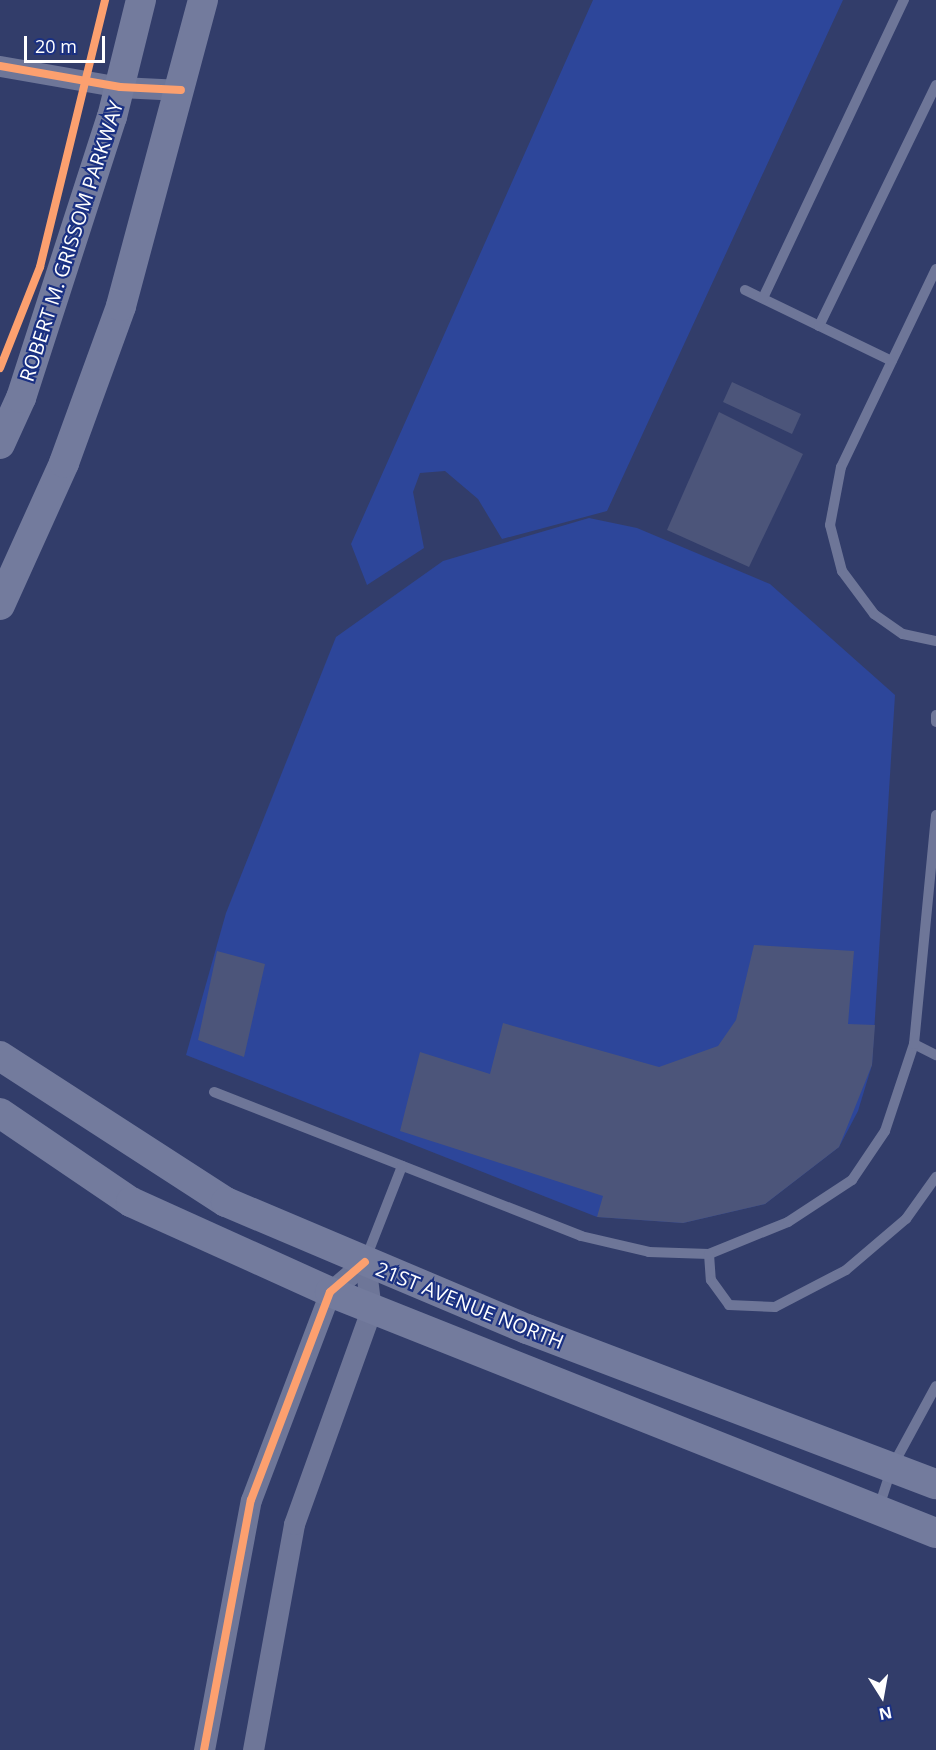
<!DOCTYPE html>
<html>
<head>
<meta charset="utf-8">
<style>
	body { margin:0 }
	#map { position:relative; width:936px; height:1750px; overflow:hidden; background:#323d6a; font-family:"Open Sans",sans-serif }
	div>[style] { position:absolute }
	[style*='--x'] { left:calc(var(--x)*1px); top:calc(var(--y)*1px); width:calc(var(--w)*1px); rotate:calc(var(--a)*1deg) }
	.green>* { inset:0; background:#2d469a }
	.building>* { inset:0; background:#4c557a }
	.lane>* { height:10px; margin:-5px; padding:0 5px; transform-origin:5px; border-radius:5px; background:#6e7698 }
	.street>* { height:21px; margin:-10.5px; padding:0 10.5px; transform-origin:10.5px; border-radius:10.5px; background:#6e7698 }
	.secondary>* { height:30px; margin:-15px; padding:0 15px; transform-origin:15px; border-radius:15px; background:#737b9d }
	.cycleway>* { height:8px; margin:-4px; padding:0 4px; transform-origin:4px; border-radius:4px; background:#fca06f }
	span { translate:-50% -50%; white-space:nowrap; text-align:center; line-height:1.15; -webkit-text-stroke:4.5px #1a3082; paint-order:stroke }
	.street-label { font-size:20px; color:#fff }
	.north { position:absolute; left:852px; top:1666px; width:60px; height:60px; -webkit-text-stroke:4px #1a3082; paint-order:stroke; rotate:169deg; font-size:16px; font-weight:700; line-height:24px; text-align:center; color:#fff }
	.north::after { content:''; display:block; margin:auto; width:21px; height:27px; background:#fff; clip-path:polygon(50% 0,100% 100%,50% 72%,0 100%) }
	.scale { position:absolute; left:24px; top:36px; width:81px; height:27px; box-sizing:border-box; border:3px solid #fff; border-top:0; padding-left:8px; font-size:18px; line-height:21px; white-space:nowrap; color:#fff; -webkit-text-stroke:4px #1a3082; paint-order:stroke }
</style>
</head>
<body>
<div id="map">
	<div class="green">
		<i style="clip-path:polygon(593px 0,843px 0,607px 511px,502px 539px,478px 499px,445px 471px,420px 473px,413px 492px,424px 548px,367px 585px,351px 544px)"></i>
		<i style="clip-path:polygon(589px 518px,637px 528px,770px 584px,895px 695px,872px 1065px,858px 1111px,839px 1147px,765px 1204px,683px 1223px,597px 1217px,186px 1055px,226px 913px,336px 637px,443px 561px)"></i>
	</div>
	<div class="building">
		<i style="clip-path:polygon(732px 382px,801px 414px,792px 434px,723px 402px)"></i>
		<i style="clip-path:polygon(719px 412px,803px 454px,749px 567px,667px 530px)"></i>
		<i style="clip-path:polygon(754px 945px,854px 951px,848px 1024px,875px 1025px,872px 1065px,839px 1147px,765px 1204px,683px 1223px,597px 1217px,603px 1196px,400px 1131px,420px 1052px,490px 1074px,503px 1023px,659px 1067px,718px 1046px,736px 1020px)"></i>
		<i style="clip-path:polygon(217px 951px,265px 964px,244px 1057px,198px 1040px)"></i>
	</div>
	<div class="lane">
		<i style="--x:936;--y:269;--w:220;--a:115.6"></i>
		<i style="--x:841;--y:467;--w:59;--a:100.7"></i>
		<i style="--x:830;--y:525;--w:48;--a:75.4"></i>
		<i style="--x:842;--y:571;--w:54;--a:53.3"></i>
		<i style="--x:874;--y:614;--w:35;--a:35"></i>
		<i style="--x:903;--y:634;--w:34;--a:12"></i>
		<i style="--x:745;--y:290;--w:163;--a:25.8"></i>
		<i style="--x:763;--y:298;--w:330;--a:-64.7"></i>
		<i style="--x:819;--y:326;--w:268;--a:-64.1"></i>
		<i style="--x:936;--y:715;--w:7;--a:90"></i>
		<i style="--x:914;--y:1044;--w:25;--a:27"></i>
		<i style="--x:214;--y:1092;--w:394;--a:21.4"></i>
		<i style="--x:581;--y:1236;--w:70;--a:13.2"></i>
		<i style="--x:649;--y:1252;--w:60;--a:1.9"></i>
		<i style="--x:709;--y:1254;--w:85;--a:-22.1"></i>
		<i style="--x:788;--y:1222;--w:77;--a:-33.3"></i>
		<i style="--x:852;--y:1180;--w:59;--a:-56"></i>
		<i style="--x:885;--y:1131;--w:92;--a:-71.6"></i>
		<i style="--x:914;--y:1044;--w:230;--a:-84.5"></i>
		<i style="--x:709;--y:1254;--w:26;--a:86"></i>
		<i style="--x:711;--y:1280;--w:31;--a:54"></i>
		<i style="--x:729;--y:1305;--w:46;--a:2.5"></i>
		<i style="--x:775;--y:1307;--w:80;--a:-27.5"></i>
		<i style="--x:846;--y:1270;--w:79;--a:-40.4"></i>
		<i style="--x:906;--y:1219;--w:52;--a:-54.5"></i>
		<i style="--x:366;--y:1258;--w:99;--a:-68.6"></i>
		<i style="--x:879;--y:1507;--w:42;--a:-72"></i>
		<i style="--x:892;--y:1467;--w:92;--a:-61.5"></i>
	</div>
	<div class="street">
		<i style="--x:0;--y:66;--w:122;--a:9.9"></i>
		<i style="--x:120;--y:87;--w:61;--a:2.8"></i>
		<i style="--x:204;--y:1750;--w:254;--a:-79.4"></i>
		<i style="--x:251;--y:1500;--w:222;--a:-69.2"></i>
		<i style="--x:330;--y:1292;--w:46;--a:-40.6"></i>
		<i style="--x:253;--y:1750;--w:230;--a:-79.7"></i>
		<i style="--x:294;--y:1524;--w:227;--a:-70.2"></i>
		<i style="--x:371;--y:1310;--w:48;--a:-97.1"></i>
	</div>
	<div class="secondary">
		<i style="--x:0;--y:444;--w:51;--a:-65.5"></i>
		<i style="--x:21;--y:398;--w:295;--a:-72.1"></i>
		<i style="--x:112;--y:117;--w:121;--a:-76.1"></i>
		<i style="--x:0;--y:605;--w:156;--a:-65.7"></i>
		<i style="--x:64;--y:463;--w:167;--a:-70"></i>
		<i style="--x:121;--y:306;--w:317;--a:-75"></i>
		<i style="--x:0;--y:1056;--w:269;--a:32.9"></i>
		<i style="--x:226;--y:1202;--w:327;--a:22.9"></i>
		<i style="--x:527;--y:1329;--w:437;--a:20.8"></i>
		<i style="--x:0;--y:1113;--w:158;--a:34.2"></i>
		<i style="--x:131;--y:1202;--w:218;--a:24.3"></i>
		<i style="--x:330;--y:1292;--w:652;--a:21.69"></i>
	</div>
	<div class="cycleway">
		<i style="--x:0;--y:66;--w:122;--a:9.9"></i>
		<i style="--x:120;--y:87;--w:61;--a:2.8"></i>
		<i style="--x:0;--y:368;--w:109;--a:-68.4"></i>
		<i style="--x:40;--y:267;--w:275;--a:-76.3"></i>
		<i style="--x:204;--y:1750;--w:254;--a:-79.4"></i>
		<i style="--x:251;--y:1500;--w:222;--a:-69.2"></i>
		<i style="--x:330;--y:1292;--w:46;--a:-40.6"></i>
	</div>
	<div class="street-label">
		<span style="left:71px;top:241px;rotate:-72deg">ROBERT M. GRISSOM PARKWAY</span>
		<span style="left:470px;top:1305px;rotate:22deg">21ST AVENUE NORTH</span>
	</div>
	<div class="north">N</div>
	<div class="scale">20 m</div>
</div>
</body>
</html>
